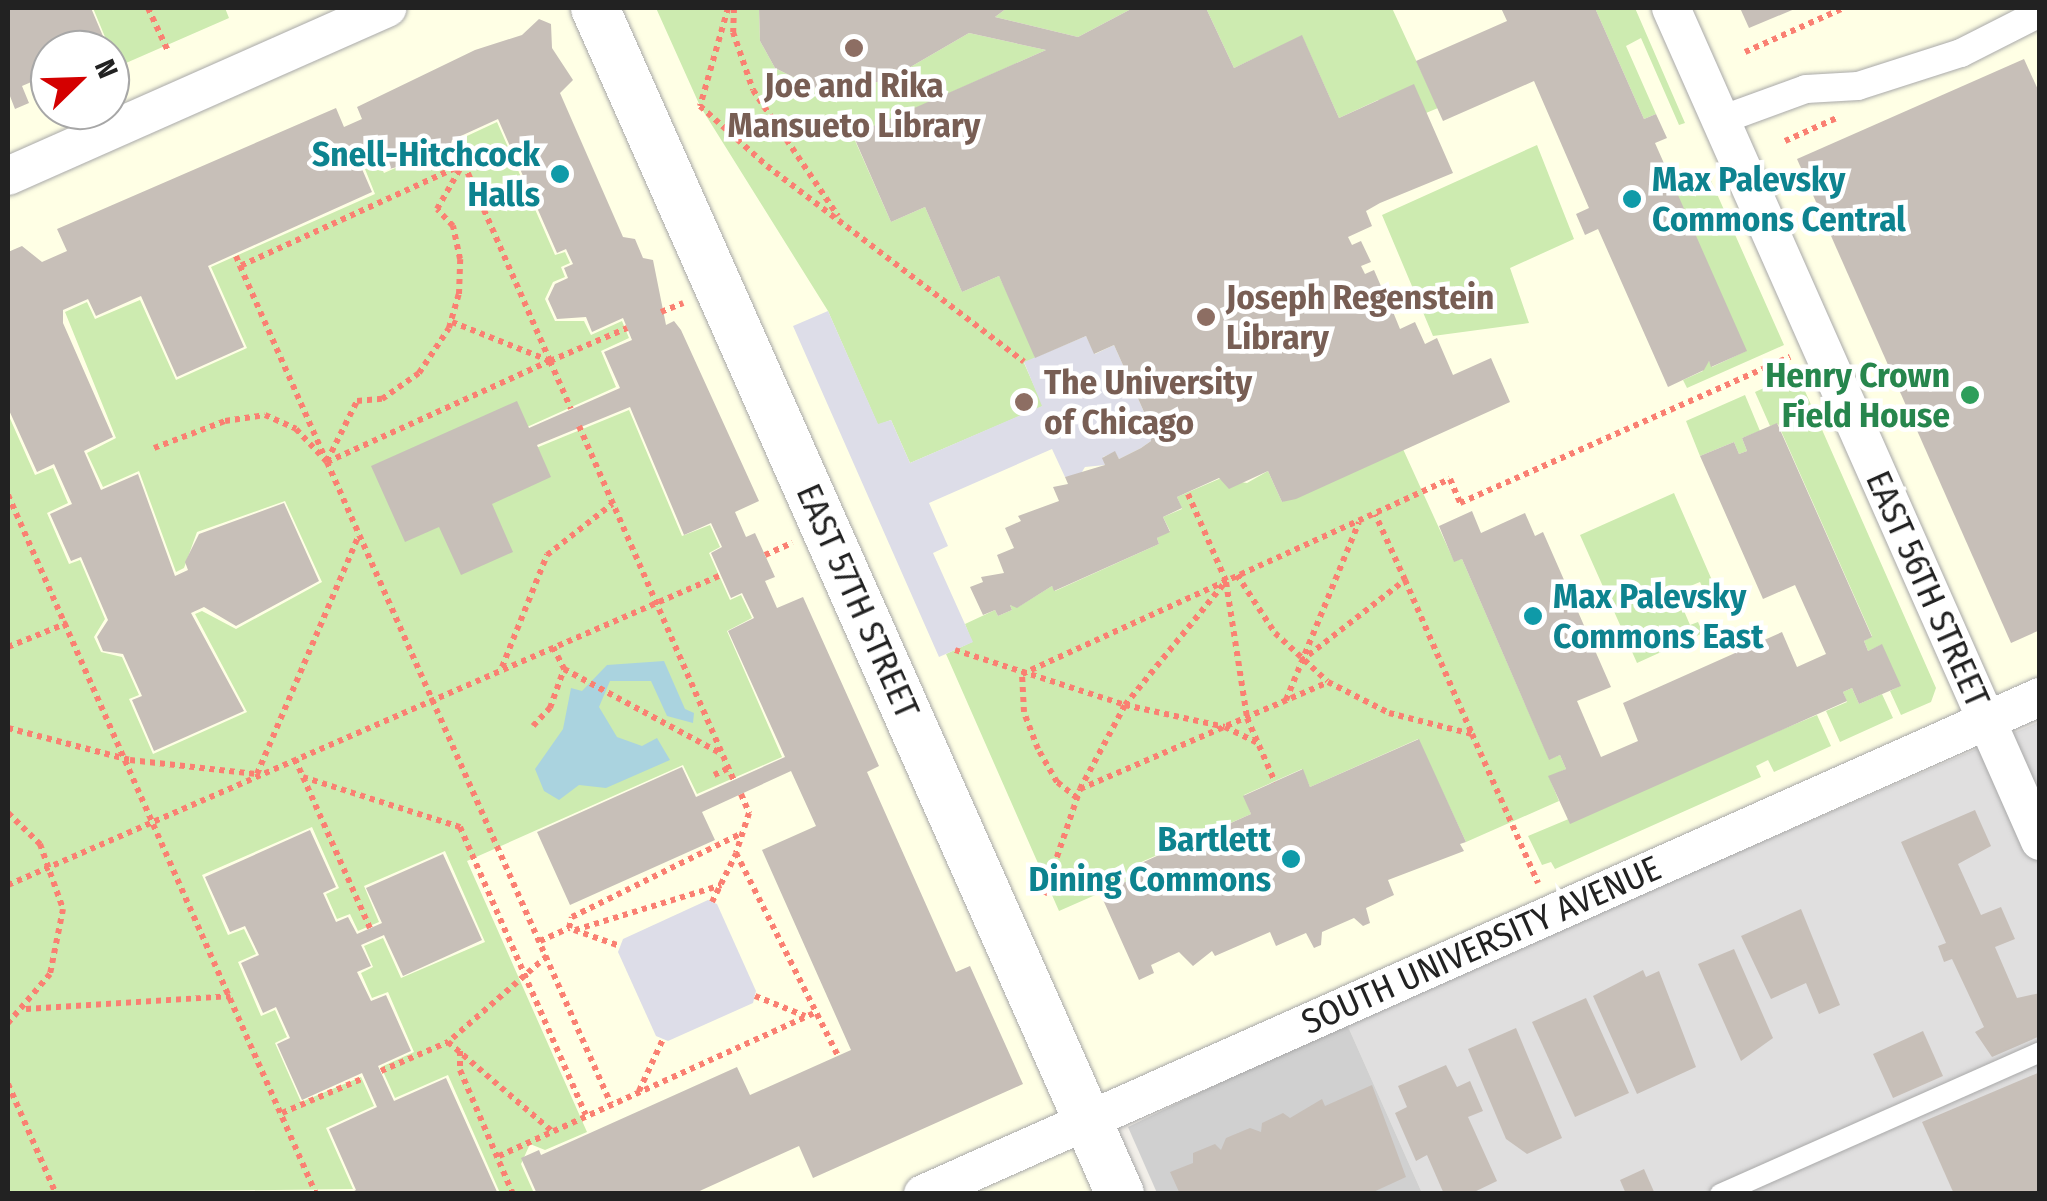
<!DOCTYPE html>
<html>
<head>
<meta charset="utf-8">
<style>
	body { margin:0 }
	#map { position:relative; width:2047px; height:1201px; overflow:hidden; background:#f2efe9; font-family:"Fira Sans Condensed",sans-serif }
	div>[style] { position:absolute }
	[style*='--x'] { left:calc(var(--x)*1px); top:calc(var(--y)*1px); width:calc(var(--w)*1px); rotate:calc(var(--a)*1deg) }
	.residential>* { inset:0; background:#e0dfdf }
	.education>* { inset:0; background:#ffffe5 }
	.religious>* { inset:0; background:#d0d0d0 }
	.grass>* { inset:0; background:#cdebb0 }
	.plaza>* { inset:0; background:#dddde8 }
	.water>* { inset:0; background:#aad3df }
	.building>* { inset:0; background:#c7bfb8 }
	.path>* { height:6px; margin-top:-3px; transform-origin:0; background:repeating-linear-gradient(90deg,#fa8072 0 5px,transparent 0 10px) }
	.roads { filter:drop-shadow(0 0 2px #a9a9a9) drop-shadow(0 0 2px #a9a9a9) }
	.service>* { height:20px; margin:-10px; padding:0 10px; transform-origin:10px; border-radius:10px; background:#fff }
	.pedestrian>* { height:28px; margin:-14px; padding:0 14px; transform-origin:14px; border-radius:14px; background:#fff }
	.minor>* { height:38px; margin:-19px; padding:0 19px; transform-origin:19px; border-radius:19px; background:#fff }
	.tertiary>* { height:48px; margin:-24px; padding:0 24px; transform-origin:24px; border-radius:24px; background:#fff }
	.dots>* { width:28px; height:28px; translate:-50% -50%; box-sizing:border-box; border:5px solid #fff; border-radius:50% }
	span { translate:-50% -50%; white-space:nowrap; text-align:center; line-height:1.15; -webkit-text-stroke:9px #fff; paint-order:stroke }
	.education-label { font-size:35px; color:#785e54; font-weight:700 }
	.left { translate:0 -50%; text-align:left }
	.culture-label { font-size:35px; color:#0d838f; font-weight:700 }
	.right { translate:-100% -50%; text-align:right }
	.leisure-label { font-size:35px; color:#27864d; font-weight:700 }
	.street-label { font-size:35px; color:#222 }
	.frame { position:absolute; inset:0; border:10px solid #222; pointer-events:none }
	.north { position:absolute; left:30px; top:30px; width:100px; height:100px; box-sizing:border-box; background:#fff; border:2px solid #a7a7a7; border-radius:50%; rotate:67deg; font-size:28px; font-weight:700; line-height:40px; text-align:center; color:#222 }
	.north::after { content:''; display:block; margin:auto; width:35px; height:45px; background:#d40000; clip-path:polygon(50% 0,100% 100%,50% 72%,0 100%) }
</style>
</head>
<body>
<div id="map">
	<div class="residential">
		<i style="clip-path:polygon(2039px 722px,2039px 1193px,1422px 1193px,1346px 1022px)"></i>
	</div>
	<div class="education">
		<i style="clip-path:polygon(evenodd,8px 8px,2039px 8px,2039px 695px,1088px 1120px,1120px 1193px,8px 1193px,8px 8px,50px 50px,110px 50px,110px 110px,50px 110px,50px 50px)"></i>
	</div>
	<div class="religious">
		<i style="clip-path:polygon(1346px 1022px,1422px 1193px,1157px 1193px,1128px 1127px)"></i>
	</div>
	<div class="grass">
		<i style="clip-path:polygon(93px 8px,225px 8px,229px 18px,110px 70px,110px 49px)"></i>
		<i style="clip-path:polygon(656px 8px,759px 8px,760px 41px,775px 68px,823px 92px,888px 80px,969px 33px,1046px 50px,853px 136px,891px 222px,925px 207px,962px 292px,999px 276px,1033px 347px,1035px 358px,1024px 363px,1043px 406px,910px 463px,891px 420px,878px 425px,828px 311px,700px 106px)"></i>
		<i style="clip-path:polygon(1007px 8px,1133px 8px,1078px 37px,995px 17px)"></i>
		<i style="clip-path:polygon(1206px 8px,1392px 8px,1438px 108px,1426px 113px,1378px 100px,1339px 118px,1302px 36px,1234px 68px)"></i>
		<i style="clip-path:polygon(1595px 8px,1635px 8px,1685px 123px,1679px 125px,1641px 38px,1626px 46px,1656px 114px,1644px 119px)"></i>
		<i style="clip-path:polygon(497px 122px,555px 255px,565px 252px,570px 263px,561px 267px,565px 277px,553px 282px,545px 299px,555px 321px,584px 321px,591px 335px,622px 321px,629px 338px,601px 351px,616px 387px,527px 427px,536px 448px,629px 410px,682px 536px,710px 525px,720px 547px,709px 553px,730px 600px,741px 595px,752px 618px,727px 631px,782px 757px,697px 794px,683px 765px,467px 861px,587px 1132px,545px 1150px,530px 1144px,521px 1164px,533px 1191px,500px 1193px,448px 1075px,395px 1098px,381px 1067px,414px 1052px,388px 992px,372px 998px,361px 973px,373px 967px,364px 946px,383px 938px,401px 978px,485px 942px,445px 851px,364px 886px,379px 922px,358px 931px,350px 914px,337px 919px,326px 894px,339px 888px,312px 827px,202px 875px,228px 935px,244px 929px,256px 954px,238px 962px,261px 1016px,275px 1010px,287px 1037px,275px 1043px,301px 1102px,361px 1077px,374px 1106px,326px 1128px,353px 1189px,8px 1193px,8px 414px,35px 475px,53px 468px,68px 503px,47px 513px,69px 564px,80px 560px,105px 619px,94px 637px,101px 652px,122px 657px,139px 695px,129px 699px,153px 754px,247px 712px,195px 614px,202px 611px,236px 629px,322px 582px,285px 501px,197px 532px,184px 568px,176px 572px,139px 471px,103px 487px,87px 453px,116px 438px,65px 312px,87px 302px,95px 319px,140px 300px,176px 380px,247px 348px,211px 267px,375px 194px,365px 169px,368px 158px,375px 155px,384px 173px,434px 151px,451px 150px,454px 142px)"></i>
		<i style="clip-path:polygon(1537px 145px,1574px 239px,1510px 268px,1529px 323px,1433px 336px,1382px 215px)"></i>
		<i style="clip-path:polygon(1709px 176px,1784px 345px,1687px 388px,1683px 380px,1703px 371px,1701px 365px,1709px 361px,1712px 367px,1746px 351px,1675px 191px)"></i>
		<i style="clip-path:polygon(1797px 373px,1936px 688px,1931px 702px,1901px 715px,1890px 691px,1900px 686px,1881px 645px,1868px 651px,1864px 641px,1872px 636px,1778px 424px,1770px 426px,1755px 392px)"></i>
		<i style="clip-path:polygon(1745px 395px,1760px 431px,1742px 438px,1747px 451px,1739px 454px,1734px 442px,1700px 456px,1686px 421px)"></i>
		<i style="clip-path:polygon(1403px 449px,1454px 561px,1462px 559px,1549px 759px,1560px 755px,1566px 769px,1549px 777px,1559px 801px,1466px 842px,1418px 739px,1310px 787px,1302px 769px,1244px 795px,1251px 814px,1139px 863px,1143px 874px,1059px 911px,946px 654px,972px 642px,965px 624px,995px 610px,998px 616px,1012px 610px,1010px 605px,1018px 607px,1052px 586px,1055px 591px,1159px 544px,1157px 538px,1170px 531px,1163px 517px,1182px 509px,1177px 497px,1219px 479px,1247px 483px,1268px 471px,1282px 502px)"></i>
		<i style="clip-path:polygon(1674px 493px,1718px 594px,1708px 599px,1700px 582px,1676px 592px,1690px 625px,1698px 622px,1703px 633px,1637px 663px,1580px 535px)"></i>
		<i style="clip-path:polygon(1852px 688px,1859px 704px,1882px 694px,1893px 718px,1840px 742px,1826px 711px,1847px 702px,1843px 692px)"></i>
		<i style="clip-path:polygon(1817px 715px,1831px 746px,1774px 772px,1768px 760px,1756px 766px,1761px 777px,1555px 869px,1551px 862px,1542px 865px,1528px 836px)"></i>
	</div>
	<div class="plaza">
		<i style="clip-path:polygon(828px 311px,878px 424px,891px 420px,910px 463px,1042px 406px,1024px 362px,1086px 336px,1095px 354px,1114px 345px,1149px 423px,1151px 441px,1141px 448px,1119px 459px,1115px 452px,1103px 457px,1105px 465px,1085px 467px,1080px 475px,1065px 477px,1052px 449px,929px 503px,948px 546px,933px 553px,973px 642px,939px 657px,793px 326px)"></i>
		<i style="clip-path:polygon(708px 900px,717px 904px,756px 991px,753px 1003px,668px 1041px,656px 1036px,618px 952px,623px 939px)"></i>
	</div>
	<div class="water">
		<i style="clip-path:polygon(664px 661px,685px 709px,694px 713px,693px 723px,667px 716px,651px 681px,610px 681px,599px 707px,617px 737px,642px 746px,657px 738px,670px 760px,606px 788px,579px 785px,559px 800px,544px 791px,535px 769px,563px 729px,571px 688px,582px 691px,607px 665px)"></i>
	</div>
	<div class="building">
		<i style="clip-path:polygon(8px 8px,91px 8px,108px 48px,50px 50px,50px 74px,22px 86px,29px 103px,15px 109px,8px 91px)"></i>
		<i style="clip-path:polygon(759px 8px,1007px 8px,995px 17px,1078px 37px,1133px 8px,1206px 8px,1234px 68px,1302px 35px,1339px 118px,1414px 84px,1453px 173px,1380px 203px,1366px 211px,1372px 226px,1348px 237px,1352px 245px,1361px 241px,1371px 262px,1361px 266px,1365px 274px,1374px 270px,1387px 300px,1378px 304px,1382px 311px,1391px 307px,1400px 329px,1415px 322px,1425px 344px,1437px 338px,1453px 375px,1491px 358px,1510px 402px,1296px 499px,1282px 502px,1268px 471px,1229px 489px,1219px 478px,1177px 497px,1182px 508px,1163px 517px,1170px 532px,1157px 538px,1159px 544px,1054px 591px,1052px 586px,1017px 608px,1010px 605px,1012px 610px,998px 616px,995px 610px,983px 615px,970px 587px,983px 582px,981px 577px,1004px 573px,997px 555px,1014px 548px,1005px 528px,1021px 521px,1018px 516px,1059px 501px,1053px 487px,1068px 484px,1065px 477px,1105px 465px,1102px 458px,1115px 451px,1119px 459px,1141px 448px,1151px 441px,1149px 423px,1114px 345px,1094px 354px,1086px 336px,1035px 358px,999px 276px,962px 292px,925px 207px,891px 222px,853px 135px,1046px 50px,969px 33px,888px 80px,823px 92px,775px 68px,760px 41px)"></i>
		<i style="clip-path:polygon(1501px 8px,1595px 8px,1644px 119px,1656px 114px,1667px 138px,1655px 143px,1747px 351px,1711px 367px,1709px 361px,1704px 370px,1668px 387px,1598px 229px,1585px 235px,1576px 214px,1589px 208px,1534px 81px,1443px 121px,1416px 61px,1507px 21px)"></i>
		<i style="clip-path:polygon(1740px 8px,1797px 8px,1749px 28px)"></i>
		<i style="clip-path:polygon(539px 19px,551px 24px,552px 48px,573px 80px,560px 93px,623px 237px,635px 239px,643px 258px,653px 260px,666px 325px,674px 321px,681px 330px,759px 501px,735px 512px,746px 537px,755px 533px,775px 577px,765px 581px,777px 608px,803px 597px,879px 766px,867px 772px,956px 972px,970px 966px,1023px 1084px,813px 1178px,799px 1146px,693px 1194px,537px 1194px,521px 1158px,539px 1150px,541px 1155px,737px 1067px,750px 1095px,851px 1050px,762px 850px,816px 826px,791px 771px,702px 812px,715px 840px,570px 905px,537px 832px,682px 767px,696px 797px,785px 757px,728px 631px,754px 618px,742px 593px,731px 598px,711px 553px,722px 547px,711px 523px,684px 535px,630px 407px,537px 445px,551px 477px,492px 504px,513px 552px,461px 575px,439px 527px,405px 542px,371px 466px,517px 401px,529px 428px,620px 388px,604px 352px,632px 340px,623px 318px,592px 332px,586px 317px,557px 319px,548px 299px,555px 284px,568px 278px,564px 268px,573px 264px,566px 249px,557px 253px,498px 119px,452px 140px,450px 148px,434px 148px,397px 167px,385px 170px,376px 152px,366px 156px,362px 169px,372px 192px,208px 266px,244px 347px,177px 377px,141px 296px,96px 316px,88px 299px,63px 310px,63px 323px,113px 437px,84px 451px,101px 490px,138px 474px,175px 576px,188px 570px,185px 562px,199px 534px,284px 503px,319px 581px,236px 626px,204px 607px,191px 613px,244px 711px,154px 751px,132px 700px,142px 696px,123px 654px,103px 651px,97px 637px,108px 620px,81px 557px,71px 561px,50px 514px,72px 504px,54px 464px,37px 472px,8px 408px,8px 252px,22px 246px,42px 262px,67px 251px,57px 229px,336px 108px,344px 127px,362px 119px,357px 107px,475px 50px,522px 35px)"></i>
		<i style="clip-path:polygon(2024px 59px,2040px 94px,2040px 630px,2011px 643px,1797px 159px)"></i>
		<i style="clip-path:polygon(1777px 423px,1872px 637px,1864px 641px,1868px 651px,1882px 644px,1901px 686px,1859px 704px,1852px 688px,1843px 692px,1847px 701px,1570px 824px,1548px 776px,1566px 769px,1560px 755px,1549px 760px,1462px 559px,1454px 562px,1439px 526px,1472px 511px,1481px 533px,1525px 513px,1535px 536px,1543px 532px,1611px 687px,1577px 701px,1601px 757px,1638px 741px,1623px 703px,1782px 632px,1797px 667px,1826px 654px,1795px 585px,1763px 599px,1700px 456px,1734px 442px,1739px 454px,1747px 451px,1742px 438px)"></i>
		<i style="clip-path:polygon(1419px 739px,1466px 842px,1460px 844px,1464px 851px,1388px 880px,1394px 895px,1366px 908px,1370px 923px,1363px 926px,1354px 918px,1322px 932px,1321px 945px,1314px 948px,1306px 933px,1276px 946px,1270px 932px,1215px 956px,1212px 951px,1193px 966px,1179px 952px,1151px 965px,1154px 973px,1139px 980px,1100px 893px,1143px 874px,1139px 864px,1251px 814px,1243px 796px,1303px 769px,1310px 787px)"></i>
		<i style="clip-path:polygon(1975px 810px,1991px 846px,1958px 864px,1981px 915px,2001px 907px,2015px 939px,1995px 947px,2017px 998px,2040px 993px,2040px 1036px,1992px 1057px,1975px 1032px,1984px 1027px,1952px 959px,1944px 962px,1938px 946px,1946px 943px,1901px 842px)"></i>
		<i style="clip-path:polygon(310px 830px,336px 887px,323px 893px,336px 922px,348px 917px,357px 934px,382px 923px,366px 888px,443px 854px,482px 940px,403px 976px,384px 935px,361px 945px,371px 966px,357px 972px,371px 1001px,386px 995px,411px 1051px,378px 1066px,394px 1101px,446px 1078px,498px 1194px,349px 1194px,356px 1190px,329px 1129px,377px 1107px,362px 1073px,302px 1100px,277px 1044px,290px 1038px,276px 1007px,263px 1013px,241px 963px,259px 955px,245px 926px,230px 932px,205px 877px)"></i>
		<i style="clip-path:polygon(1801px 909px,1840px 1005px,1819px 1014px,1806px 983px,1771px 999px,1741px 936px)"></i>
		<i style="clip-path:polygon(1734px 949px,1773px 1038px,1741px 1061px,1698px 964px)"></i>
		<i style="clip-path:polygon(1643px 970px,1646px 977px,1659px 971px,1696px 1067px,1637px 1094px,1593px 996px)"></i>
		<i style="clip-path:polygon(1586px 998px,1629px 1093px,1575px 1117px,1532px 1022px)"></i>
		<i style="clip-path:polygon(1516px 1028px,1562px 1138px,1527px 1154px,1506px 1139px,1468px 1049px)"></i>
		<i style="clip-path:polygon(1923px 1031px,1943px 1076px,1893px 1098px,1873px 1054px)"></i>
		<i style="clip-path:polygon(1446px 1065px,1457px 1087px,1470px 1081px,1483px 1111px,1468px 1117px,1497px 1181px,1470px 1194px,1444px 1194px,1427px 1155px,1416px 1161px,1395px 1113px,1407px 1107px,1398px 1086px)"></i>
		<i style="clip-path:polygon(2040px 1072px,2040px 1194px,1954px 1194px,1922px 1122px)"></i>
		<i style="clip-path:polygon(1372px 1085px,1406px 1177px,1369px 1194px,1180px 1194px,1170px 1172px,1193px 1163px,1193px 1153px,1215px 1144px,1221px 1150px,1226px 1138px,1250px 1128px,1261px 1132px,1262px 1123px,1283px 1113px,1290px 1118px,1322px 1099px,1325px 1106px)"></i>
		<i style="clip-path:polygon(1644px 1169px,1655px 1194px,1626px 1194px,1620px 1180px)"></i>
	</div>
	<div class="path">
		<i style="--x:148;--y:8;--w:47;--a:65.1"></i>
		<i style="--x:728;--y:8;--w:102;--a:105.9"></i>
		<i style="--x:700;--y:106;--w:90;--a:41.8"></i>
		<i style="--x:767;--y:166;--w:323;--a:37.3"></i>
		<i style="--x:734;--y:8;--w:24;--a:92"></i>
		<i style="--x:733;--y:32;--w:61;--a:71"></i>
		<i style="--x:753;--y:90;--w:152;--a:56"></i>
		<i style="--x:1745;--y:52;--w:108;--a:-24"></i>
		<i style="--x:1785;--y:141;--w:59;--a:-24"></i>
		<i style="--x:236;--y:256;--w:11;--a:68"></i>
		<i style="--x:240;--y:266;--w:214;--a:66.1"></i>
		<i style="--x:327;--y:462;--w:245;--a:-24.4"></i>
		<i style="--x:550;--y:361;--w:215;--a:-113.6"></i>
		<i style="--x:464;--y:164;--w:246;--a:155.5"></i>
		<i style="--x:661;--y:312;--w:24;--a:-22"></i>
		<i style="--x:452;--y:322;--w:105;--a:21.7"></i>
		<i style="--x:550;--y:361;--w:84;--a:-23.2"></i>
		<i style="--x:550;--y:361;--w:52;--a:66.4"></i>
		<i style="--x:579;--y:426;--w:386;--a:66.4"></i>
		<i style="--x:154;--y:448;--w:76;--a:-20.8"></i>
		<i style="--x:225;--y:421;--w:40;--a:-8.5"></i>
		<i style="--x:265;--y:415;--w:34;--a:24"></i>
		<i style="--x:296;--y:429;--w:45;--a:46.8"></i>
		<i style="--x:327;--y:462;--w:702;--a:66.14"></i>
		<i style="--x:327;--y:461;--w:67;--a:-63.4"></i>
		<i style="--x:357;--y:401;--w:25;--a:-5"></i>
		<i style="--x:382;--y:399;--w:45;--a:-35.1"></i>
		<i style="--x:419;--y:373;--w:54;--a:-56.3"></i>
		<i style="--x:449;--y:328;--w:35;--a:-74"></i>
		<i style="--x:459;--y:294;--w:35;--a:-88"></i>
		<i style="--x:460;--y:259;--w:34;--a:-102"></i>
		<i style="--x:453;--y:226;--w:23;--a:-133"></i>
		<i style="--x:437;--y:209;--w:46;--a:-60.1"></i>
		<i style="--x:8;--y:495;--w:764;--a:66.22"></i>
		<i style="--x:765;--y:555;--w:30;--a:-24"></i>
		<i style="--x:1237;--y:575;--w:69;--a:56.8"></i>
		<i style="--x:1275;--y:633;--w:71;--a:42.7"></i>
		<i style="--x:1405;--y:580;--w:168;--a:66.5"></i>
		<i style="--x:1226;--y:582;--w:138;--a:81.2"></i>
		<i style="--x:1247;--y:718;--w:70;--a:66.4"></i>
		<i style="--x:8;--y:647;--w:64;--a:-22.1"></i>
		<i style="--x:553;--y:647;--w:25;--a:63"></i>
		<i style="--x:564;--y:669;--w:179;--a:28.3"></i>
		<i style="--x:955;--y:650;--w:179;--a:17.9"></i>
		<i style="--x:1125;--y:705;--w:102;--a:12.4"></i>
		<i style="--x:1225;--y:727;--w:37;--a:26"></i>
		<i style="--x:1301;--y:661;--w:132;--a:-37.9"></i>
		<i style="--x:1405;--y:580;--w:72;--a:-114.4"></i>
		<i style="--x:502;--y:667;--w:121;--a:-68.1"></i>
		<i style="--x:547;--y:555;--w:83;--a:-38.1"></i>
		<i style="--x:1286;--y:700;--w:192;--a:-67.7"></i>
		<i style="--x:533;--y:726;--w:25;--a:-47"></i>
		<i style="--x:550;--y:708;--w:41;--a:-70.3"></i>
		<i style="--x:8;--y:728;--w:126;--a:14.7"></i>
		<i style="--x:130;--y:760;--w:128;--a:6.3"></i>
		<i style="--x:257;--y:774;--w:260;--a:-66.9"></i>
		<i style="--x:295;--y:759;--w:185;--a:66.1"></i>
		<i style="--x:714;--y:775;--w:17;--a:-25"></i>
		<i style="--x:303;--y:777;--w:165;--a:17.7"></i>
		<i style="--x:460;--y:827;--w:314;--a:66.4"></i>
		<i style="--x:1080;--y:789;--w:270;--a:-23.3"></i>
		<i style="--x:1328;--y:682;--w:68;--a:26.9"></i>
		<i style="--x:1389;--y:713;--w:86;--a:14.2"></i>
		<i style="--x:1472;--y:734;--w:163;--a:66.1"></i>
		<i style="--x:741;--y:794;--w:21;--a:67"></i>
		<i style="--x:749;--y:813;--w:42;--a:108"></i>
		<i style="--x:736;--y:853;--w:227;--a:63.3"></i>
		<i style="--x:1077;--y:798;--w:26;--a:-141"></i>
		<i style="--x:1057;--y:782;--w:38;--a:-120"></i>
		<i style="--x:1038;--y:749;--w:40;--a:-111"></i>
		<i style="--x:1024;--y:712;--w:38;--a:-93"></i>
		<i style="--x:1022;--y:674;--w:470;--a:-24.5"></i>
		<i style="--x:1450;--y:479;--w:26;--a:67"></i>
		<i style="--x:1460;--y:503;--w:361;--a:-23.9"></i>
		<i style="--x:8;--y:813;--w:45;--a:44.1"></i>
		<i style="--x:40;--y:844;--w:69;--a:70.5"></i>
		<i style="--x:63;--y:909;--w:66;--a:101.3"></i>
		<i style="--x:50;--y:974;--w:65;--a:130.6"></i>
		<i style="--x:8;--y:885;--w:777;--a:-23.5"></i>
		<i style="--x:1044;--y:895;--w:112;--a:-71.2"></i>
		<i style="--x:1080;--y:789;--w:95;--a:-61.8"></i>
		<i style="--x:1125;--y:705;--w:160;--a:-50.8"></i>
		<i style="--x:1226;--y:581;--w:95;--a:-113.6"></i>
		<i style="--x:712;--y:902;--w:54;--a:-63.4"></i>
		<i style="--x:574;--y:930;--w:49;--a:19.2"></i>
		<i style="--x:575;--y:930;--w:153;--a:-17.1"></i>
		<i style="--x:540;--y:941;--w:32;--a:-24"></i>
		<i style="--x:569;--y:928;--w:11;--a:-75"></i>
		<i style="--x:572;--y:917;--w:190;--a:-26.3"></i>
		<i style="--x:547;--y:956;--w:131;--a:139"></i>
		<i style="--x:448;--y:1042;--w:137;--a:40.6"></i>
		<i style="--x:755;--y:996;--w:54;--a:21.8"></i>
		<i style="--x:26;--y:1009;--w:205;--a:-3.6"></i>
		<i style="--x:460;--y:1051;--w:19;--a:90"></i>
		<i style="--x:460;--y:1070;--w:135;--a:66.9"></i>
		<i style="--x:381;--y:1071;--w:73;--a:-23.4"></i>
		<i style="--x:8;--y:1084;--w:120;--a:66.4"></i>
		<i style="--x:639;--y:1091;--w:57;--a:-65.2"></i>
		<i style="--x:282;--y:1113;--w:89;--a:-23.1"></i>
		<i style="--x:499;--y:1156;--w:348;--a:-24.4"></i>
	</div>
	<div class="roads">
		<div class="service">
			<i style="--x:1720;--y:1194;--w:350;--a:-23.9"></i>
		</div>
		<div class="pedestrian">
			<i style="--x:1721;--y:120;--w:90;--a:-20"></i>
			<i style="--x:1806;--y:89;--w:52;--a:-3.3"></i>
			<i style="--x:1858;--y:86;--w:108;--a:-17.8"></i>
			<i style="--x:1961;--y:53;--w:89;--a:-26.9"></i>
		</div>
		<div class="minor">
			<i style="--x:1671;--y:8;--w:911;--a:66.11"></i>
			<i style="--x:8;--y:176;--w:415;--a:-23.9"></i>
			<i style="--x:923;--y:1194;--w:1223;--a:-23.99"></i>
		</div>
		<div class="tertiary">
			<i style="--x:595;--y:8;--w:1297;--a:66.12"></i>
		</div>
	</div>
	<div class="dots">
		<i style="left:854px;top:48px;background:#8d6e63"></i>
		<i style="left:560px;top:174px;background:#0f9aa8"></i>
		<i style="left:1632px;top:199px;background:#0f9aa8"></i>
		<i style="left:1206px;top:317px;background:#8d6e63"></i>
		<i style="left:1970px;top:395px;background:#2e9e5b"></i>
		<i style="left:1024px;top:402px;background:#8d6e63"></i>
		<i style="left:1533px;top:616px;background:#0f9aa8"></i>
		<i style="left:1291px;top:859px;background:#0f9aa8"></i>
	</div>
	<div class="education-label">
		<span style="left:854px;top:105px">Joe and Rika<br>Mansueto Library</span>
		<span class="left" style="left:1226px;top:317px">Joseph Regenstein<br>Library</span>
		<span class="left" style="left:1044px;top:402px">The University<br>of Chicago</span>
	</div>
	<div class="culture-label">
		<span class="right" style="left:540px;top:174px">Snell-Hitchcock<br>Halls</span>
		<span class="left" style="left:1652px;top:199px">Max Palevsky<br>Commons Central</span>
		<span class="left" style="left:1553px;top:616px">Max Palevsky<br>Commons East</span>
		<span class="right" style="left:1271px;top:859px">Bartlett<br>Dining Commons</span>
	</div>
	<div class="leisure-label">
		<span class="right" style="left:1950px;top:395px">Henry Crown<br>Field House</span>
	</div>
	<div class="street-label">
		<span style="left:1928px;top:589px;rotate:66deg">EAST 56TH STREET</span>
		<span style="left:858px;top:601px;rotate:66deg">EAST 57TH STREET</span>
		<span style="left:1481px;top:945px;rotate:-24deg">SOUTH UNIVERSITY AVENUE</span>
	</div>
	<div class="frame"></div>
	<div class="north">N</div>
</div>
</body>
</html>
